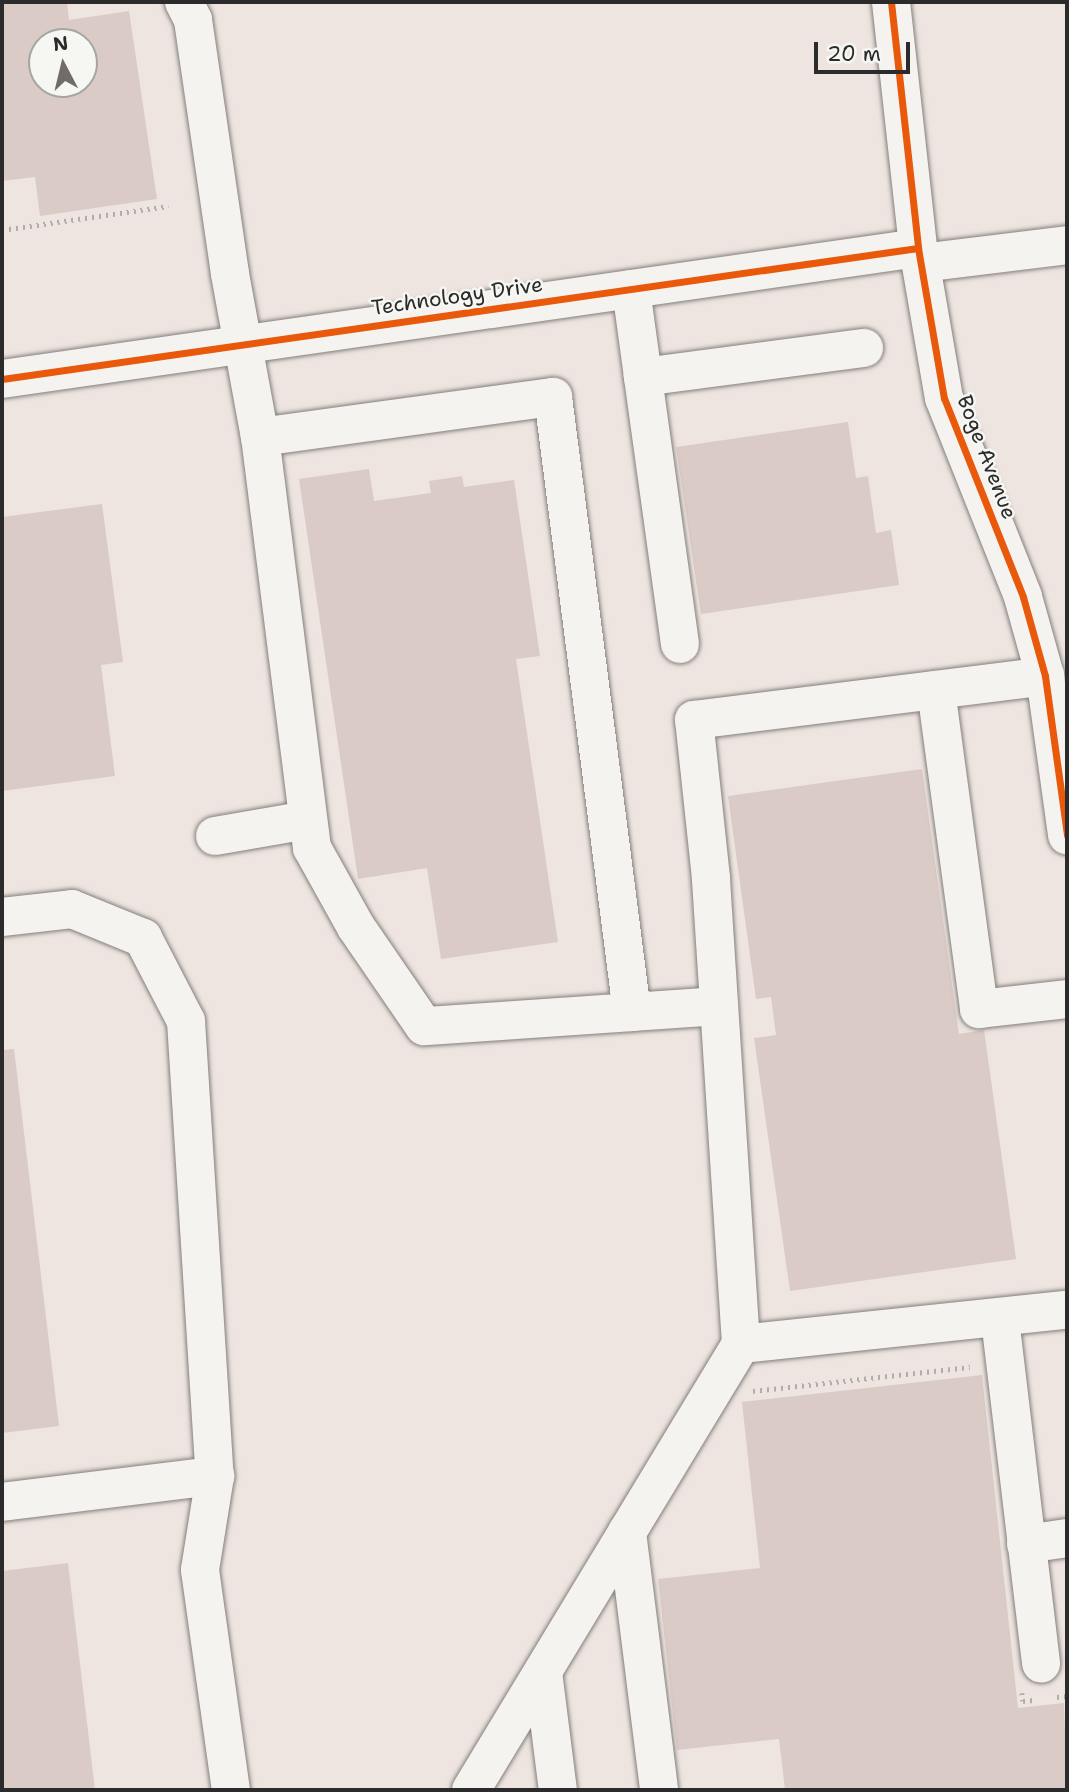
<!DOCTYPE html>
<html>
<head>
<meta charset="utf-8">
<style>
	body { margin:0 }
	#map { position:relative; width:1069px; height:1792px; overflow:hidden; background:#eee5e0; font-family:"Shantell Sans",sans-serif }
	div>[style] { position:absolute }
	[style*='--x'] { left:calc(var(--x)*1px); top:calc(var(--y)*1px); width:calc(var(--w)*1px); rotate:calc(var(--a)*1deg) }
	.building>* { inset:0; background:#dacbc6 }
	.path>* { height:4.5px; margin-top:-2.25px; transform-origin:0; background:repeating-linear-gradient(90deg,#afaeac 0 2px,transparent 0 7px) }
	.roads { filter:drop-shadow(0 0 2px #837f7c) drop-shadow(0 0 2px #837f7c) }
	.minor>* { height:38px; margin:-19px; padding:0 19px; transform-origin:19px; border-radius:19px; background:#f4f3f0 }
	.cycleway>* { height:7px; margin:-3.5px; padding:0 3.5px; transform-origin:3.5px; border-radius:3.5px; background:#e8590c }
	span { translate:-50% -50%; white-space:nowrap; text-align:center; line-height:1.15; -webkit-text-stroke:5px #f6f6f2; paint-order:stroke }
	.street-label { font-size:21px; color:#2b2b2b }
	.frame { position:absolute; inset:0; border:4px solid #2b2b2b; pointer-events:none }
	.north { position:absolute; left:28px; top:28px; width:70px; height:70px; box-sizing:border-box; background:#f6f6f2; border:2px solid #a5a5a2; border-radius:50%; rotate:353deg; font-size:19px; font-weight:700; line-height:28px; text-align:center; color:#2b2b2b }
	.north::after { content:''; display:block; margin:auto; width:24px; height:32px; background:#6f6c6a; clip-path:polygon(50% 0,100% 100%,50% 72%,0 100%) }
	.scale { position:absolute; left:814px; top:42px; width:96px; height:32px; box-sizing:border-box; border:4px solid #2b2b2b; border-top:0; padding-left:9px; font-size:21px; line-height:24px; white-space:nowrap; color:#2b2b2b; -webkit-text-stroke:5px #f6f6f2; paint-order:stroke }
</style>
</head>
<body>
<div id="map">
	<div class="building">
		<i style="clip-path:polygon(evenodd,2px 2px,67px 2px,69px 20px,129px 11px,157px 199px,40px 216px,35px 177px,2px 181px,2px 2px,42px 42px,84px 42px,84px 84px,42px 84px,42px 42px)"></i>
		<i style="clip-path:polygon(848px 422px,856px 478px,868px 476px,876px 533px,891px 530px,899px 585px,701px 614px,676px 447px)"></i>
		<i style="clip-path:polygon(369px 469px,374px 501px,431px 493px,429px 481px,462px 476px,464px 487px,514px 480px,540px 656px,516px 659px,558px 942px,441px 959px,427px 868px,358px 879px,299px 479px)"></i>
		<i style="clip-path:polygon(102px 504px,123px 662px,101px 665px,115px 776px,2px 791px,2px 517px)"></i>
		<i style="clip-path:polygon(922px 769px,959px 1034px,984px 1030px,1016px 1259px,790px 1291px,754px 1038px,776px 1035px,771px 997px,756px 999px,728px 796px)"></i>
		<i style="clip-path:polygon(14px 1049px,59px 1426px,2px 1433px,2px 1050px)"></i>
		<i style="clip-path:polygon(982px 1375px,1018px 1708px,1064px 1703px,1067px 1790px,785px 1790px,779px 1739px,677px 1750px,658px 1579px,760px 1568px,742px 1402px)"></i>
		<i style="clip-path:polygon(68px 1563px,95px 1790px,2px 1790px,2px 1571px)"></i>
	</div>
	<div class="path">
		<i style="--x:2;--y:230;--w:168;--a:-8.2"></i>
		<i style="--x:753;--y:1391;--w:218;--a:-6.3"></i>
		<i style="--x:1022;--y:1693;--w:8;--a:83"></i>
		<i style="--x:1023;--y:1701;--w:11;--a:-5"></i>
		<i style="--x:1057;--y:1697;--w:10;--a:-6"></i>
	</div>
	<div class="roads">
		<div class="minor">
			<i style="--x:184;--y:2;--w:20;--a:63"></i>
			<i style="--x:193;--y:20;--w:257;--a:81.7"></i>
			<i style="--x:230;--y:274;--w:166;--a:79.6"></i>
			<i style="--x:891;--y:2;--w:247;--a:83.7"></i>
			<i style="--x:918;--y:248;--w:152;--a:80.2"></i>
			<i style="--x:944;--y:398;--w:214;--a:68.3"></i>
			<i style="--x:1023;--y:597;--w:82;--a:74.4"></i>
			<i style="--x:1045;--y:676;--w:161;--a:82.1"></i>
			<i style="--x:921;--y:263;--w:147;--a:-7"></i>
			<i style="--x:631;--y:289;--w:89;--a:82.2"></i>
			<i style="--x:2;--y:379;--w:925;--a:-8.14"></i>
			<i style="--x:680;--y:644;--w:270;--a:-97.9"></i>
			<i style="--x:643;--y:377;--w:223;--a:-7.5"></i>
			<i style="--x:936;--y:690;--w:322;--a:82.3"></i>
			<i style="--x:979;--y:1009;--w:89;--a:-6.5"></i>
			<i style="--x:215;--y:836;--w:94;--a:-9.8"></i>
			<i style="--x:2;--y:917;--w:70;--a:-6.5"></i>
			<i style="--x:72;--y:909;--w:77;--a:22.2"></i>
			<i style="--x:143;--y:938;--w:93;--a:62.6"></i>
			<i style="--x:186;--y:1021;--w:456;--a:86.4"></i>
			<i style="--x:215;--y:1476;--w:95;--a:99.1"></i>
			<i style="--x:200;--y:1570;--w:222;--a:82"></i>
			<i style="--x:632;--y:1012;--w:208;--a:176.1"></i>
			<i style="--x:424;--y:1026;--w:120;--a:-124.5"></i>
			<i style="--x:356;--y:927;--w:90;--a:-119.1"></i>
			<i style="--x:312;--y:848;--w:414;--a:-97.2"></i>
			<i style="--x:260;--y:437;--w:296;--a:-7.8"></i>
			<i style="--x:553;--y:397;--w:620;--a:82.68"></i>
			<i style="--x:632;--y:1012;--w:87;--a:-3.9"></i>
			<i style="--x:1000;--y:1319;--w:347;--a:83.2"></i>
			<i style="--x:741;--y:1344;--w:467;--a:-93.7"></i>
			<i style="--x:711;--y:878;--w:159;--a:-96.1"></i>
			<i style="--x:694;--y:720;--w:354;--a:-7.1"></i>
			<i style="--x:2;--y:1502;--w:215;--a:-7"></i>
			<i style="--x:627;--y:1532;--w:260;--a:82.9"></i>
			<i style="--x:1026;--y:1544;--w:41;--a:-8.3"></i>
			<i style="--x:543;--y:1672;--w:119;--a:82.8"></i>
			<i style="--x:471;--y:1790;--w:521;--a:-58.81"></i>
			<i style="--x:741;--y:1344;--w:328;--a:-6"></i>
		</div>
	</div>
	<div class="cycleway">
		<i style="--x:891;--y:2;--w:247;--a:83.7"></i>
		<i style="--x:918;--y:248;--w:152;--a:80.2"></i>
		<i style="--x:944;--y:398;--w:214;--a:68.3"></i>
		<i style="--x:1023;--y:597;--w:82;--a:74.4"></i>
		<i style="--x:1045;--y:676;--w:161;--a:82.1"></i>
		<i style="--x:2;--y:379;--w:925;--a:-8.14"></i>
	</div>
	<div class="street-label">
		<span style="left:457px;top:296px;rotate:-8deg">Technology Drive</span>
		<span style="left:987px;top:457px;rotate:69deg">Boge Avenue</span>
	</div>
	<div class="frame"></div>
	<div class="north">N</div>
	<div class="scale">20 m</div>
</div>
</body>
</html>
